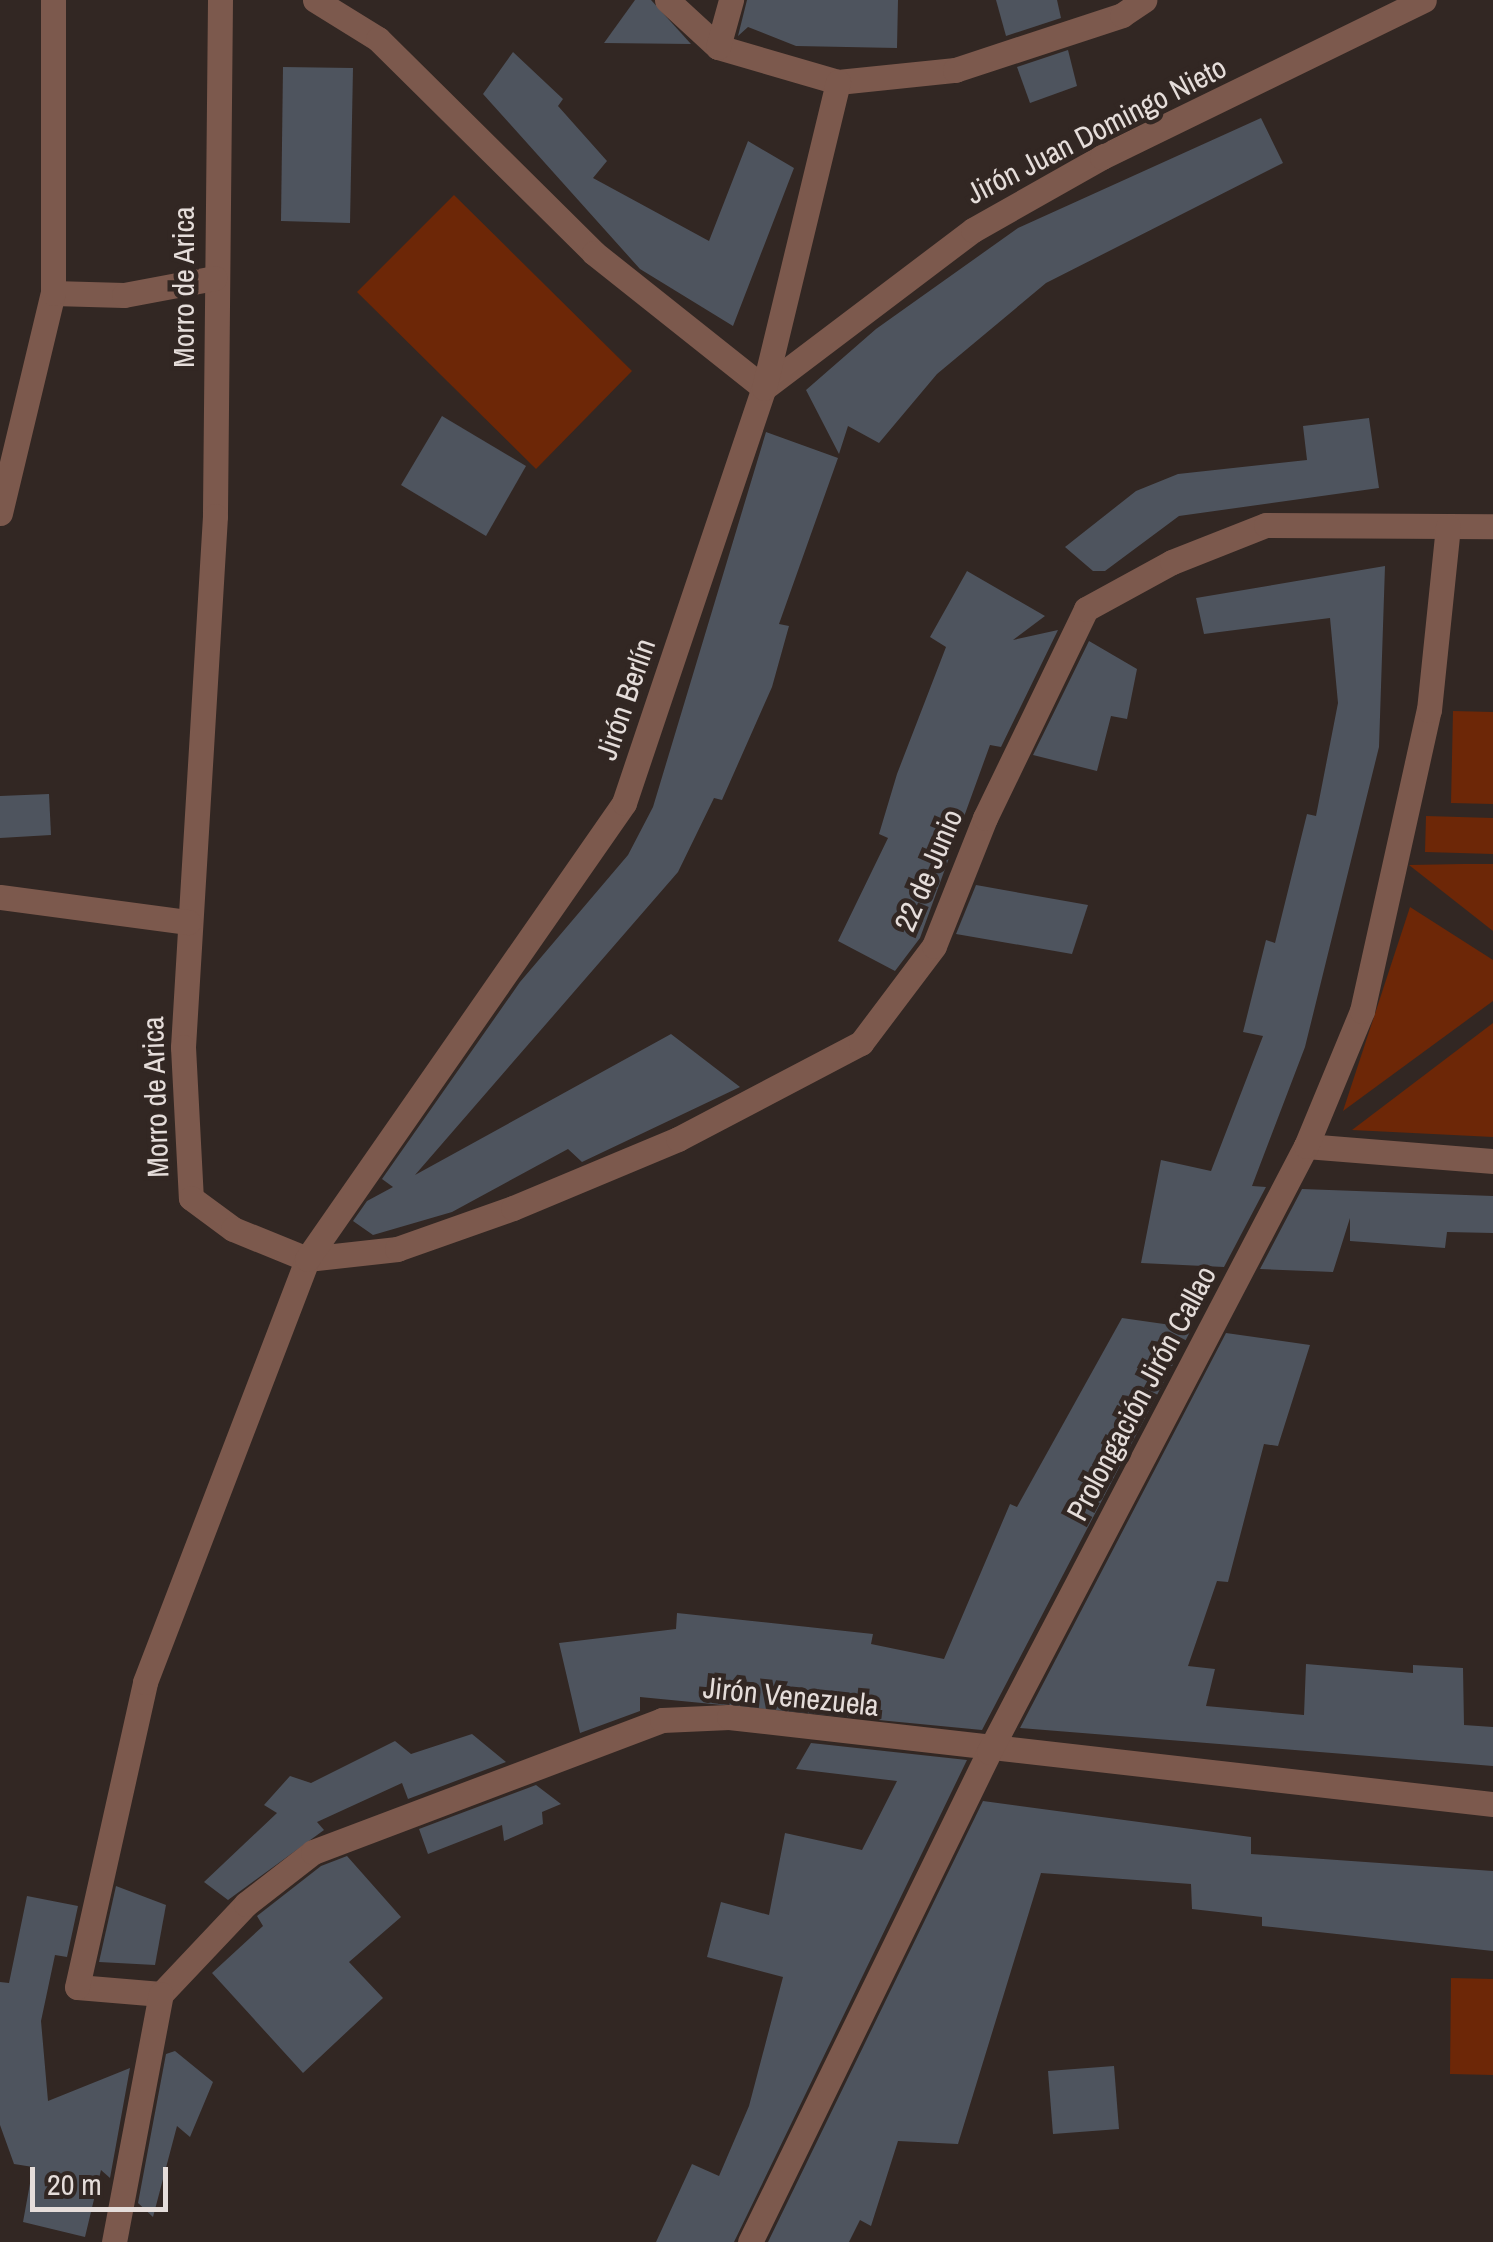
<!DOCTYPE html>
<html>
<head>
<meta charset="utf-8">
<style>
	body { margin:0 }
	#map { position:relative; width:1493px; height:2242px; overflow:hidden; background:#322723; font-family:"Archivo Narrow",sans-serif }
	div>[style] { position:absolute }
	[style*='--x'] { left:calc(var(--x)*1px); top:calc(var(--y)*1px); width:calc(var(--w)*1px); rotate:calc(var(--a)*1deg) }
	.green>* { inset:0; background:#6d2707 }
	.building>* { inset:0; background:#4e545e }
	.minor>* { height:25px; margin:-12.5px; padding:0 12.5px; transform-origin:12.5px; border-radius:12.5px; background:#7c594d }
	span { translate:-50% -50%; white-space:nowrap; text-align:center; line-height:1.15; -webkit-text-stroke:9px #322723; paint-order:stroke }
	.street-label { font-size:30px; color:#e5ddda }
	.scale { position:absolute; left:30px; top:2167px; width:138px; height:45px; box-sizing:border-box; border:5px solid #e5ddda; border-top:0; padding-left:12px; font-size:30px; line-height:35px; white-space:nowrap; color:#e5ddda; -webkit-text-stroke:8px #322723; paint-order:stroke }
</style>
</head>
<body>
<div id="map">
	<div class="green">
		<i style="clip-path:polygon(454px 195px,632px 371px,536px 469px,357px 292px)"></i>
		<i style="clip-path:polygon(1453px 711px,1493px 712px,1493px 804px,1451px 803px)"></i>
		<i style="clip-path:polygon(1426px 816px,1493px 818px,1493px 854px,1425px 852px)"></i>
		<i style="clip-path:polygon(1493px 864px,1493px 931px,1409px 865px,1463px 864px)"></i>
		<i style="clip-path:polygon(1410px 907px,1493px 960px,1493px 1001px,1343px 1111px)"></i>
		<i style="clip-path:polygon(1493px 1023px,1493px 1137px,1352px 1130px)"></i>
		<i style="clip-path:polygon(1451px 1978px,1493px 1979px,1493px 2075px,1450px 2074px)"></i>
	</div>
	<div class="building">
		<i style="clip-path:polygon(635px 0,651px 0,691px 44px,604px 43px)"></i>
		<i style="clip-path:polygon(747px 0,898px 0,897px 48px,796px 46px,748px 27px,738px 36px)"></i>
		<i style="clip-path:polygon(996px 0,1057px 0,1061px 18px,1006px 36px)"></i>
		<i style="clip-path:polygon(1068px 50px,1077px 86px,1030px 103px,1017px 67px)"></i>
		<i style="clip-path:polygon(513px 52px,563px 99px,558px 106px,607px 161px,593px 178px,709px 241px,748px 141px,794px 168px,733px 326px,640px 269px,483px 94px)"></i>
		<i style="clip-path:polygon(283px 67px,353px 68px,350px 223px,281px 221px)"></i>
		<i style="clip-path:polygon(1261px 118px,1283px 163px,1046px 283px,937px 374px,879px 443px,848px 426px,839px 454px,806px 390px,876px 329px,1018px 228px)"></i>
		<i style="clip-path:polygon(442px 416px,526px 466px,486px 536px,401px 485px)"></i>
		<i style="clip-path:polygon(1369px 418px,1379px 488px,1179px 516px,1105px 571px,1093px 571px,1065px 547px,1136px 491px,1178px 474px,1307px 460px,1303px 426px)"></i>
		<i style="clip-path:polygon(766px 432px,838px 458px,779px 624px,789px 626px,772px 687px,722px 800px,714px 798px,678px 872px,415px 1175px,671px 1034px,740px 1087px,582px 1162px,568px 1149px,452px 1212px,373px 1235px,353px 1221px,367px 1201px,393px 1187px,382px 1179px,520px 982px,628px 855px,653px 807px)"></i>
		<i style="clip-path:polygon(1385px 566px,1379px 747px,1305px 1047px,1252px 1186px,1266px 1187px,1224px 1267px,1141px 1263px,1161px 1160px,1211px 1171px,1263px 1036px,1243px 1032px,1266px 940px,1275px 943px,1307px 814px,1316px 816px,1338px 703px,1330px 618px,1204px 634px,1196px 598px)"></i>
		<i style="clip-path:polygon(967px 571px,1045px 616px,1013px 640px,1058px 630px,1001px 747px,990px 745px,920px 938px,895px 971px,838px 941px,888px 838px,879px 834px,897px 774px,946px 647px,930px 637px)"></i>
		<i style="clip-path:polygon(1089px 641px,1137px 669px,1127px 719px,1111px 716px,1097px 771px,1033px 755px)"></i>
		<i style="clip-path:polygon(49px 794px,51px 835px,0 838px,0 796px)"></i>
		<i style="clip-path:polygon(976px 885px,1088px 905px,1072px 954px,956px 934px)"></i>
		<i style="clip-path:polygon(1302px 1189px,1493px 1196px,1493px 1233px,1447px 1232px,1445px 1248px,1350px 1241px,1350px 1218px,1333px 1272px,1260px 1269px)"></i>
		<i style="clip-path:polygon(1122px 1318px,1192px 1328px,982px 1730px,640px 1697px,640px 1711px,580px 1733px,559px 1643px,676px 1629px,677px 1613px,873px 1634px,871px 1644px,944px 1659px,1010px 1504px,1017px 1507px)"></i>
		<i style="clip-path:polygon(1226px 1333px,1310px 1345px,1278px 1446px,1264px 1444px,1228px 1582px,1217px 1581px,1188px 1666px,1215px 1669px,1206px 1706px,1304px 1715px,1306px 1664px,1413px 1673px,1413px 1665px,1463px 1668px,1464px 1725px,1493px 1727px,1493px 1766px,1020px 1728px)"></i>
		<i style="clip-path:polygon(472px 1734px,506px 1762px,408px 1799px,402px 1783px,317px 1822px,324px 1830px,228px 1900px,204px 1882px,277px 1813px,264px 1805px,290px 1776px,311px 1783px,395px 1741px,411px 1754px)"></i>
		<i style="clip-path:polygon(811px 1743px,967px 1760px,734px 2242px,656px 2242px,692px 2164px,719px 2176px,749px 2106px,783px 1977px,707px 1957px,721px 1902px,769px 1915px,785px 1833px,862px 1850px,897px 1781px,796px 1769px)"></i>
		<i style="clip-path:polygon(536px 1785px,561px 1804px,542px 1812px,543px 1824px,504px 1841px,502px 1825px,428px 1854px,419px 1829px)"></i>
		<i style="clip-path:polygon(983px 1801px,1251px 1837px,1251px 1854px,1493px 1871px,1493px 1951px,1262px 1926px,1262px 1917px,1192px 1909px,1191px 1884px,1041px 1873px,958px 2144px,898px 2141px,871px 2226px,860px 2220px,849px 2242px,768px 2242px)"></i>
		<i style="clip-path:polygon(347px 1856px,401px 1917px,349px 1962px,383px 1998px,303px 2073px,212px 1973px,263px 1926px,257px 1916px,321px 1866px)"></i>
		<i style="clip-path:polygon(116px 1886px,166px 1905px,155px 1965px,99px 1962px)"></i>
		<i style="clip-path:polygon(27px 1896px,78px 1906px,67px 1957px,55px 1955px,41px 2021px,48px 2101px,130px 2068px,110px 2178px,101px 2170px,85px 2237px,23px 2222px,33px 2167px,14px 2164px,0 2125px,0 1982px,9px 1983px)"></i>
		<i style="clip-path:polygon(175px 2051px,213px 2082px,190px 2137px,177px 2126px,153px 2217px,138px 2203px,166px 2054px)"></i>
		<i style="clip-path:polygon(1114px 2066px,1119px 2129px,1053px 2134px,1048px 2071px)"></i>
	</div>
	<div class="minor">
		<i style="--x:220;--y:0;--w:516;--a:90.56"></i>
		<i style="--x:215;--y:516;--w:532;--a:93.45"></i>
		<i style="--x:183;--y:1047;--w:151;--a:87"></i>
		<i style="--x:191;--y:1198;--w:52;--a:36.4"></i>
		<i style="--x:233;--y:1229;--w:80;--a:22.1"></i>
		<i style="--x:307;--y:1259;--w:91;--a:-6.3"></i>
		<i style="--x:397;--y:1249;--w:123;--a:-19.5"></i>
		<i style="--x:513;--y:1208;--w:179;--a:-22.7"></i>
		<i style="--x:678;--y:1139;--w:207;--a:-27.7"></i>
		<i style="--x:861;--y:1043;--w:121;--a:-53"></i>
		<i style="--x:934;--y:946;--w:138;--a:-68.3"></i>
		<i style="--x:985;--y:818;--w:232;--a:-64.2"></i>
		<i style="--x:1086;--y:609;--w:98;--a:-28.7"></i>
		<i style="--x:1172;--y:562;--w:101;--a:-21.5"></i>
		<i style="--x:1266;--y:525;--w:227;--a:0.3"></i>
		<i style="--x:315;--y:0;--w:74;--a:31.8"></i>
		<i style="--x:378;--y:39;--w:304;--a:44.7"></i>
		<i style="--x:594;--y:253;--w:217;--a:38.5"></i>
		<i style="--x:667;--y:0;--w:69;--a:42.7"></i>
		<i style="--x:718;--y:47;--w:125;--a:16.3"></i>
		<i style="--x:838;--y:82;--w:118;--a:-5.9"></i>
		<i style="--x:955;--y:70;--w:176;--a:-18.2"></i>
		<i style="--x:1122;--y:15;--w:27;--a:-34"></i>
		<i style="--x:718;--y:47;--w:49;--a:-74.5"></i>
		<i style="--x:53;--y:293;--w:71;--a:1.6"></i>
		<i style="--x:124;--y:295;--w:92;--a:-10.7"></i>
		<i style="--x:764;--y:388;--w:262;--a:-37.1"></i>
		<i style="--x:973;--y:230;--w:148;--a:-29.5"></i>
		<i style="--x:1102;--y:157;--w:358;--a:-26"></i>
		<i style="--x:0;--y:513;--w:226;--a:-76.5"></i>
		<i style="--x:53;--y:293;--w:293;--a:-90"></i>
		<i style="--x:0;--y:897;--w:190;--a:7.6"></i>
		<i style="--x:1306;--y:1146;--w:188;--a:4.6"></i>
		<i style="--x:161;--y:1994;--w:84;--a:-175.2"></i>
		<i style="--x:77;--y:1987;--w:312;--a:-77.4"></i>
		<i style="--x:145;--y:1682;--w:453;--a:-69"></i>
		<i style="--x:307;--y:1259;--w:555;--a:-55.19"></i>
		<i style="--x:624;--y:803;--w:438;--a:-71.4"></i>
		<i style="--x:764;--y:388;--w:315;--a:-76.4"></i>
		<i style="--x:161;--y:1994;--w:124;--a:-46.6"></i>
		<i style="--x:246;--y:1904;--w:85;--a:-37.8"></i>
		<i style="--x:313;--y:1852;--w:373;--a:-20.7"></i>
		<i style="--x:662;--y:1720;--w:67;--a:-2.6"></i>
		<i style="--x:729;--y:1717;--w:769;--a:6.5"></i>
		<i style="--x:114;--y:2242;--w:252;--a:-79.3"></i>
		<i style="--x:750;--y:2242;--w:545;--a:-64"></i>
		<i style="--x:989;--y:1752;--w:684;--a:-62.39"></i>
		<i style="--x:1306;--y:1146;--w:146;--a:-67.5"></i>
		<i style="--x:1362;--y:1011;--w:308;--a:-77.5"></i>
		<i style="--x:1429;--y:710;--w:184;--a:-84.1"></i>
	</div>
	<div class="street-label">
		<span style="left:1096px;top:130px;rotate:-27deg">Jirón Juan Domingo Nieto</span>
		<span style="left:183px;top:287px;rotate:-90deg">Morro de Arica</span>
		<span style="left:625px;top:699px;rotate:-71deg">Jirón Berlín</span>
		<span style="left:928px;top:870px;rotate:-67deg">22 de Junio</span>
		<span style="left:155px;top:1097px;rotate:-92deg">Morro de Arica</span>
		<span style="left:1141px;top:1393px;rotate:-62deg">Prolongación Jirón Callao</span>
		<span style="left:791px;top:1696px;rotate:6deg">Jirón Venezuela</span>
	</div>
	<div class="scale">20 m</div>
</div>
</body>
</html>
